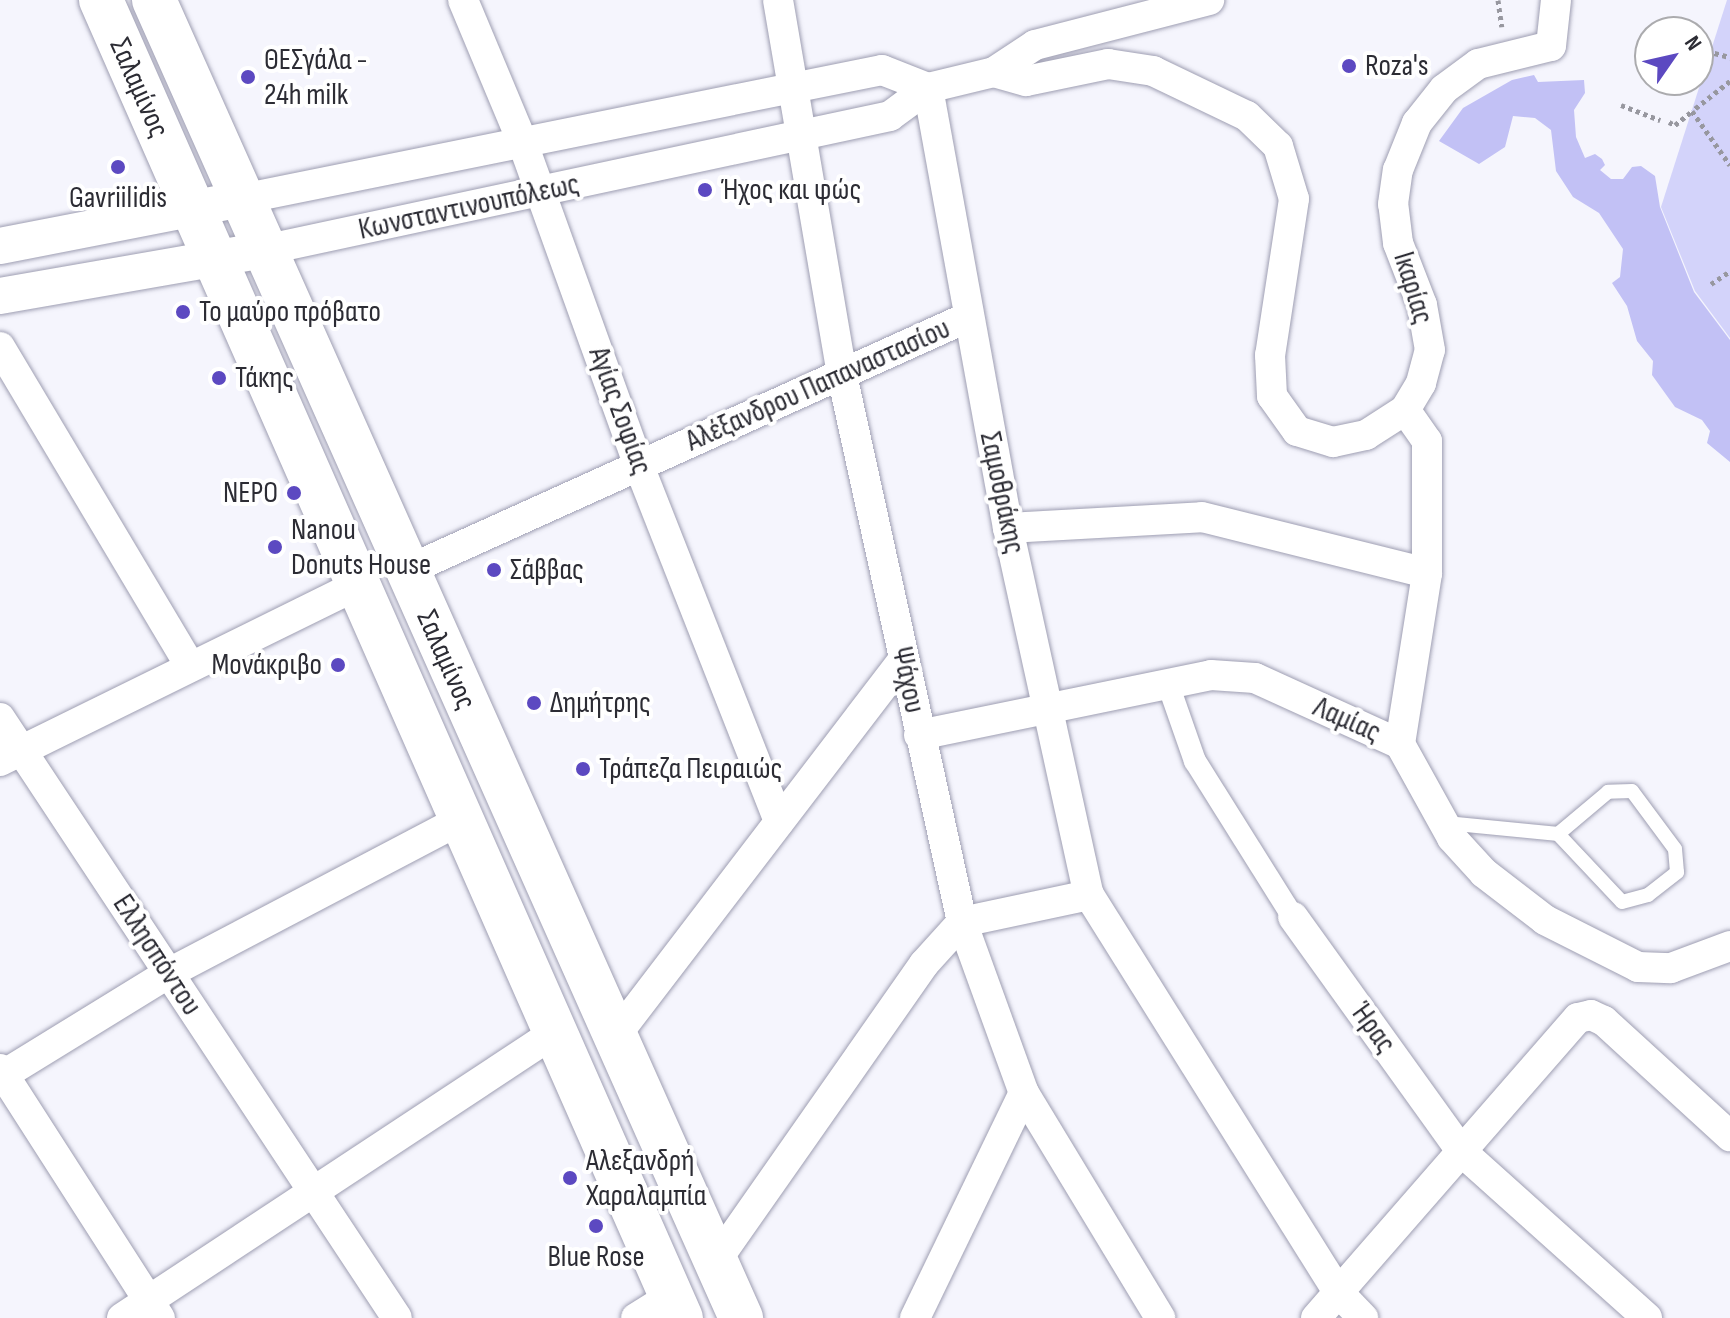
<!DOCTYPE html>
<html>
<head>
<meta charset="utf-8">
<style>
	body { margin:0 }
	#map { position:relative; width:1730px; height:1318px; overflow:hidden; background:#f5f5fd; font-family:"Sofia Sans Condensed",sans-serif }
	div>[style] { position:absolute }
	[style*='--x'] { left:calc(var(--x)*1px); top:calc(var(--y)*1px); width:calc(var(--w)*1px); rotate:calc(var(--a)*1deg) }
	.green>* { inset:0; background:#d3d3fa }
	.forest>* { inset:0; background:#c2c1f5 }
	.path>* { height:5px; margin-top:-2.5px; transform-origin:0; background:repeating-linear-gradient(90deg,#97979f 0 4px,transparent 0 8px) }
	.roads { filter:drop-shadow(0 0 2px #9e9eb2) drop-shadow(0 0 2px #9e9eb2) }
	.service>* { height:14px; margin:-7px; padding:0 7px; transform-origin:7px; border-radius:7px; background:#fff }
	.pedestrian>* { height:22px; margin:-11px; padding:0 11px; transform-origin:11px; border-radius:11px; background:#fff }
	.minor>* { height:30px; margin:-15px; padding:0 15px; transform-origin:15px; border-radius:15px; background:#fff }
	.tertiary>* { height:36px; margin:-18px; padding:0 18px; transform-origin:18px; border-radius:18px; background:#fff }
	.primary>* { height:44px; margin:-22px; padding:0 22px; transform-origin:22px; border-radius:22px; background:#fff }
	.dots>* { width:22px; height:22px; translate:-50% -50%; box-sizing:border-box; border:4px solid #fff; border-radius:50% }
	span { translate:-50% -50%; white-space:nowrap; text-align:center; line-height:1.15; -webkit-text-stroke:8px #fff; paint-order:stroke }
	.poi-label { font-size:30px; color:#2c2c34 }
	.left { translate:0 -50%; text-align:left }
	.right { translate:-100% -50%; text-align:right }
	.street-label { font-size:30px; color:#2c2c34 }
	.north { position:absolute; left:1634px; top:16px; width:80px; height:80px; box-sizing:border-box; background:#fff; border:2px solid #ababae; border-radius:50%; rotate:56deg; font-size:22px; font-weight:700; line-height:32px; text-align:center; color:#2c2c34 }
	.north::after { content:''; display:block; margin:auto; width:28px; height:36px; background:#5c49c1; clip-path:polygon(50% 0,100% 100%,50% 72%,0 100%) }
</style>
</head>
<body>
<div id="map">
	<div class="green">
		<i style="clip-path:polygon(1727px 0,1730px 0,1730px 338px,1695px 291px,1661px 207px)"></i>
	</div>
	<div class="forest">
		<i style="clip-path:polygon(1534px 75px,1538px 82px,1584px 80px,1585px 93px,1574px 110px,1576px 137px,1585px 158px,1595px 154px,1602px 159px,1605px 165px,1600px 170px,1611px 179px,1623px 179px,1632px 167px,1641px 166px,1655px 176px,1660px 207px,1694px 292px,1730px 340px,1730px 462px,1707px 443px,1710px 431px,1702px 420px,1675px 407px,1652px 375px,1653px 361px,1637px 341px,1627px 306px,1612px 283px,1620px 277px,1623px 249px,1599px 213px,1573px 197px,1556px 171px,1551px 130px,1535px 118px,1513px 116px,1505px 147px,1479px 164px,1439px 141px,1463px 108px,1512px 80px)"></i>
	</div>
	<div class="path">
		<i style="--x:1498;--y:0;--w:27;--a:82"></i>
		<i style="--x:1646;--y:37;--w:4;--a:14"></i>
		<i style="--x:1707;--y:51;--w:24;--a:15"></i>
		<i style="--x:1730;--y:81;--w:48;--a:141.7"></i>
		<i style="--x:1692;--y:111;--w:66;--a:54.9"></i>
		<i style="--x:1621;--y:105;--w:42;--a:21"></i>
		<i style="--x:1669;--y:122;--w:7;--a:27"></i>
		<i style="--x:1675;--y:125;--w:22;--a:-39"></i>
		<i style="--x:1711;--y:284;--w:23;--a:-34"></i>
	</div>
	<div class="roads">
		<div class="service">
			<i style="--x:1446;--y:823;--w:113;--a:5.6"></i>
			<i style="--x:1558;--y:834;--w:93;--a:46.7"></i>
			<i style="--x:1622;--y:902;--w:27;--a:-15"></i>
			<i style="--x:1648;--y:895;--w:37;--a:-38"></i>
			<i style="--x:1677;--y:872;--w:23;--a:-95"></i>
			<i style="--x:1675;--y:849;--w:72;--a:-126.6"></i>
			<i style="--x:1632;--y:791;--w:24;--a:178"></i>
			<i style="--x:1608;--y:792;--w:65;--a:140"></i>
		</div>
		<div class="pedestrian">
			<i style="--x:1168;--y:684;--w:82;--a:70.7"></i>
			<i style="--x:1195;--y:761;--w:184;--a:57.9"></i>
		</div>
		<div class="minor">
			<i style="--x:463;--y:0;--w:153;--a:67.3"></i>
			<i style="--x:522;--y:141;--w:345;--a:70.2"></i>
			<i style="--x:639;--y:466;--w:382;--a:68.5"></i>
			<i style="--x:778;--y:0;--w:380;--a:80.3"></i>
			<i style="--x:842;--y:375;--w:560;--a:77.63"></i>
			<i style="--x:962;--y:922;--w:182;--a:70.1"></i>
			<i style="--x:1024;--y:1093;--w:263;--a:58.8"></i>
			<i style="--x:994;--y:72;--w:33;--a:16"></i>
			<i style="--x:1026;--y:81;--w:84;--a:-11.7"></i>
			<i style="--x:1108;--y:64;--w:46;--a:8.8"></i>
			<i style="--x:1153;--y:71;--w:104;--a:25.6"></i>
			<i style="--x:1247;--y:116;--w:43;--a:44.1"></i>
			<i style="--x:1278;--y:146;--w:55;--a:73.2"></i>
			<i style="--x:1294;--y:199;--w:158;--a:98.7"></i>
			<i style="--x:1270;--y:355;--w:41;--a:87.2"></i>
			<i style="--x:1272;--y:396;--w:43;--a:54.5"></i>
			<i style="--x:1297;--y:431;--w:38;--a:17"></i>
			<i style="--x:1333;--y:442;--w:34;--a:-12"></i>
			<i style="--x:1366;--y:435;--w:46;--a:-32.7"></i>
			<i style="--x:1405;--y:410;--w:31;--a:-59"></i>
			<i style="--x:1421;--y:383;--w:34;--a:-75"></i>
			<i style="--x:1430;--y:350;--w:46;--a:-100.1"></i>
			<i style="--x:1422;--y:305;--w:66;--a:-111.2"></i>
			<i style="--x:1398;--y:243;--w:39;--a:-97"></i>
			<i style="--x:1393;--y:204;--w:34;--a:-82"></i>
			<i style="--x:1398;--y:170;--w:51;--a:-68"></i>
			<i style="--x:1417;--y:123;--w:43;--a:-51.5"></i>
			<i style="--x:1444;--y:89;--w:42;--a:-36.3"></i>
			<i style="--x:1478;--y:64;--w:75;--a:-13.9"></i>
			<i style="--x:1551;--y:46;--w:46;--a:-83.8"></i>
			<i style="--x:928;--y:88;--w:447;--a:79.7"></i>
			<i style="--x:1008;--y:528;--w:376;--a:77.6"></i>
			<i style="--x:1089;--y:895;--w:470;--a:57.9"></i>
			<i style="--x:1339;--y:1293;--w:35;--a:46"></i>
			<i style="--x:242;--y:199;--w:653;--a:-11.4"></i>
			<i style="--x:882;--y:70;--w:49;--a:21.4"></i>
			<i style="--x:264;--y:250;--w:640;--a:-12.08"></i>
			<i style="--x:890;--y:116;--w:47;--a:-36.4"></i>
			<i style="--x:928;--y:88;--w:68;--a:-13.6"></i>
			<i style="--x:994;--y:72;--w:49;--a:-33.4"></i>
			<i style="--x:1035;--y:45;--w:180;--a:-14.5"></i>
			<i style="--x:0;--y:347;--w:371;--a:59.2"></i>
			<i style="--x:1008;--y:528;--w:194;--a:-3.2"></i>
			<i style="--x:1202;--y:517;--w:232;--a:14"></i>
			<i style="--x:406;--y:571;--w:614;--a:-24.31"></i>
			<i style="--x:0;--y:718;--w:719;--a:56.51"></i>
			<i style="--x:919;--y:735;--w:298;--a:-11.6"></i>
			<i style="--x:1211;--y:675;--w:44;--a:3.9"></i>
			<i style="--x:1255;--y:678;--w:159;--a:24.5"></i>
			<i style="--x:1400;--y:744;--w:107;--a:61"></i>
			<i style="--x:1452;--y:838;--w:47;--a:47.6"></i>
			<i style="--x:1484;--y:873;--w:77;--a:37.6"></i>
			<i style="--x:1545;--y:920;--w:104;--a:26.8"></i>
			<i style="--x:1638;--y:967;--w:33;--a:2"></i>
			<i style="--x:1671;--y:968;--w:63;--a:-20.4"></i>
			<i style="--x:1400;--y:744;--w:173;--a:-81"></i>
			<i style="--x:1427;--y:573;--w:132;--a:-90"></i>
			<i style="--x:1427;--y:441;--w:38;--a:-125"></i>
			<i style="--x:0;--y:761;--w:398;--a:-26.2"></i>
			<i style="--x:1293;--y:917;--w:288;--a:54.3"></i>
			<i style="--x:1461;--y:1151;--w:250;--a:41.9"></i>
			<i style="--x:614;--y:1038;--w:477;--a:-52.6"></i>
			<i style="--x:0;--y:1069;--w:296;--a:57.3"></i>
			<i style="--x:0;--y:1077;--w:198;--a:-31.6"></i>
			<i style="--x:169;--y:973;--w:329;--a:-27.7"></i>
			<i style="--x:714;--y:1264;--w:366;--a:-55"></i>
			<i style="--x:924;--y:964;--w:57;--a:-47.9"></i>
			<i style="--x:962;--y:922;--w:130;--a:-12"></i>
			<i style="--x:122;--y:1318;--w:518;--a:-33.41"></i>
			<i style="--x:636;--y:1318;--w:39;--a:-32"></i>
			<i style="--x:915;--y:1318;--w:250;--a:-64.2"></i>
			<i style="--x:1316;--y:1318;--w:398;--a:-48.9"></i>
			<i style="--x:1578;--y:1018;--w:13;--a:-13"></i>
			<i style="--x:1591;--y:1015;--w:14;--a:25"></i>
			<i style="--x:1604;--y:1021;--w:171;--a:42.4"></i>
		</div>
		<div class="tertiary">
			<i style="--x:0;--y:246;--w:247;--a:-11"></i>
			<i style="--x:0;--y:296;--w:268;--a:-9.9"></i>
		</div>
		<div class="primary">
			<i style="--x:101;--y:0;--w:1440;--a:66.25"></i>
			<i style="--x:154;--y:0;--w:1443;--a:65.99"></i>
		</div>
	</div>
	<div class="dots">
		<i style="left:1349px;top:66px;background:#5c49c1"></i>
		<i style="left:248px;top:77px;background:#5c49c1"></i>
		<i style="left:118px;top:167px;background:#5c49c1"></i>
		<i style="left:705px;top:190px;background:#5c49c1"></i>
		<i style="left:183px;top:312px;background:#5c49c1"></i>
		<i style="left:219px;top:378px;background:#5c49c1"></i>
		<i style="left:294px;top:493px;background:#5c49c1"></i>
		<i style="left:275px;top:547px;background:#5c49c1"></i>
		<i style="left:494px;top:570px;background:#5c49c1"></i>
		<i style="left:338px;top:665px;background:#5c49c1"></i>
		<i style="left:534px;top:703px;background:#5c49c1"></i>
		<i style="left:583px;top:769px;background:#5c49c1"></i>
		<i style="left:570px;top:1178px;background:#5c49c1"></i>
		<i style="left:596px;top:1226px;background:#5c49c1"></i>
	</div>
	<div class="poi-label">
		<span class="left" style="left:264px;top:77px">ΘΕΣγάλα -<br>24h milk</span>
		<span class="left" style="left:1365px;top:66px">Roza's</span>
		<span class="left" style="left:721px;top:190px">Ήχος και φώς</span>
		<span style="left:118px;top:198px">Gavriilidis</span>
		<span class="left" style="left:199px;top:312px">Το μαύρο πρόβατο</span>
		<span class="left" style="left:235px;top:378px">Τάκης</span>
		<span class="right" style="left:278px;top:493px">ΝΕΡΟ</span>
		<span class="left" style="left:291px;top:547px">Nanou<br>Donuts House</span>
		<span class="left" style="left:510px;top:570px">Σάββας</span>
		<span class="right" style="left:322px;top:665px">Μονάκριβο</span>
		<span class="left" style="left:550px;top:703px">Δημήτρης</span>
		<span class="left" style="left:599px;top:769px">Τράπεζα Πειραιώς</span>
		<span class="left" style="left:586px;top:1178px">Αλεξανδρή<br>Χαραλαμπία</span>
		<span style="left:596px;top:1257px">Blue Rose</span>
	</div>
	<div class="street-label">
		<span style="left:139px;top:88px;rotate:66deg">Σαλαμίνος</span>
		<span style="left:469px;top:207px;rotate:-12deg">Κωνσταντινουπόλεως</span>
		<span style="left:1413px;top:288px;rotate:73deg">Ικαρίας</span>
		<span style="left:818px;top:385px;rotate:-24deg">Αλέξανδρου Παπαναστασίου</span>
		<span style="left:620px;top:411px;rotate:70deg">Αγίας Σοφίας</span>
		<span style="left:1002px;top:493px;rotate:78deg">Σαμοθράκης</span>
		<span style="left:446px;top:660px;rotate:66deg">Σαλαμίνος</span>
		<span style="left:908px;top:680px;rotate:78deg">Ψάχου</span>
		<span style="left:1347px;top:720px;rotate:24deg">Λαμίας</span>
		<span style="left:157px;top:955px;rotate:57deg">Ελλησπόντου</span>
		<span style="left:1373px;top:1028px;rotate:54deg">Ήρας</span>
	</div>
	<div class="north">N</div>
</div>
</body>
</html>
